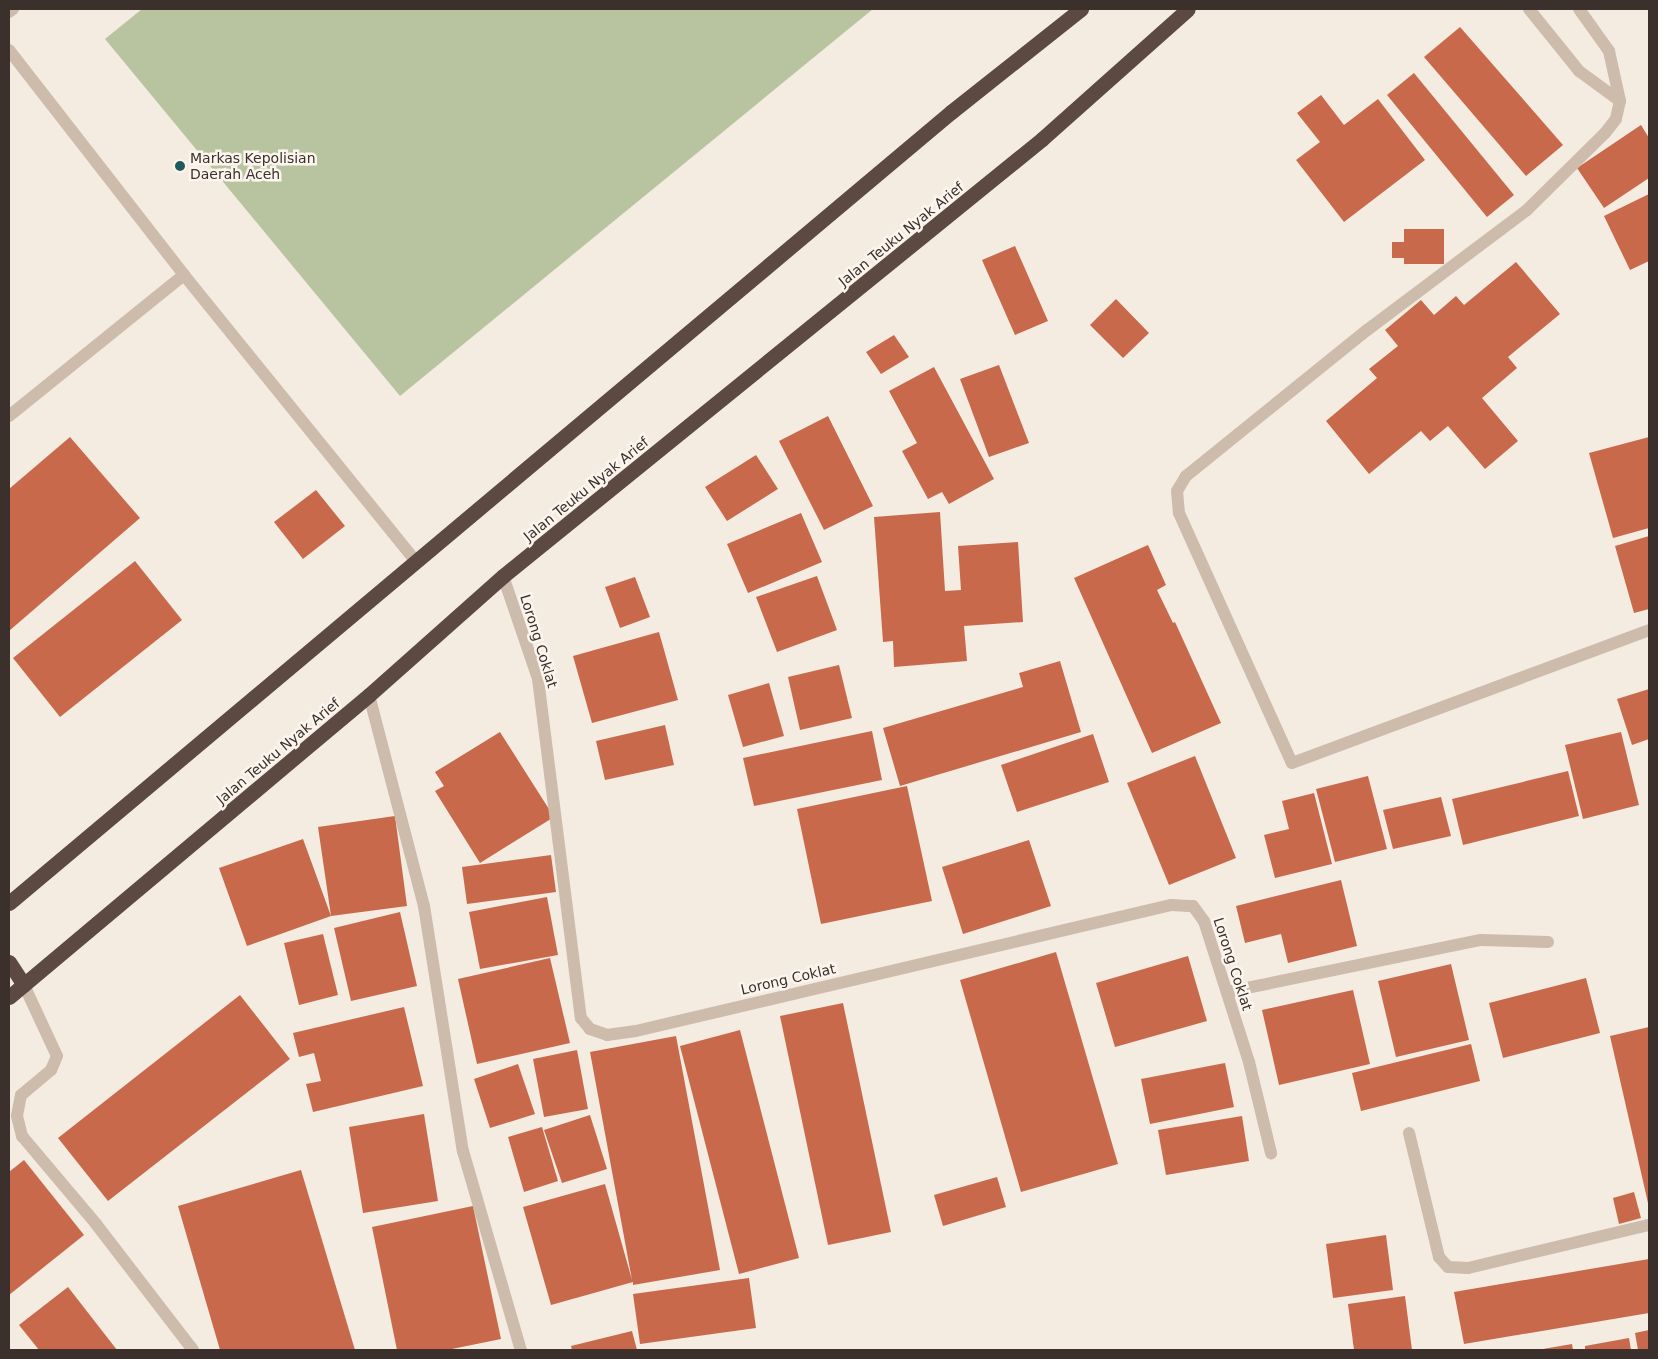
<!DOCTYPE html>
<html>
<head>
<meta charset="utf-8">
<style>
	body { margin:0 }
	#map { position:relative; width:1658px; height:1359px; overflow:hidden; background:#f4ebe1; font-family:"DejaVu Sans",sans-serif }
	div>[style] { position:absolute }
	[style*='--x'] { left:calc(var(--x)*1px); top:calc(var(--y)*1px); width:calc(var(--w)*1px); rotate:calc(var(--a)*1deg) }
	.green>* { inset:0; background:#b8c4a0 }
	.building>* { inset:0; background:#c8694b }
	.lane>* { height:12px; margin:-6px; padding:0 6px; transform-origin:6px; border-radius:6px; background:#cdbbac }
	.street>* { height:12px; margin:-6px; padding:0 6px; transform-origin:6px; border-radius:6px; background:#cdbbac }
	.highway>* { height:15px; margin:-7.5px; padding:0 7.5px; transform-origin:7.5px; border-radius:7.5px; background:#5c4a42 }
	.dots>* { width:14px; height:14px; translate:-50% -50%; box-sizing:border-box; border:2px solid #fbf5ee; border-radius:50% }
	span { translate:-50% -50%; white-space:nowrap; text-align:center; line-height:1.15; -webkit-text-stroke:5px #fbf5ee; paint-order:stroke }
	.poi-label { font-size:14px; color:#3b302b }
	.left { translate:0 -50%; text-align:left }
	.street-label { font-size:14px; color:#3b302b }
	.frame { position:absolute; inset:0; border:10px solid #3b302b; pointer-events:none }
</style>
</head>
<body>
<div id="map">
	<div class="green">
		<i style="clip-path:polygon(142px 9px,873px 9px,400px 396px,105px 39px)"></i>
	</div>
	<div class="building">
		<i style="clip-path:polygon(1460px 27px,1563px 145px,1526px 176px,1424px 57px)"></i>
		<i style="clip-path:polygon(1414px 73px,1514px 195px,1487px 217px,1387px 95px)"></i>
		<i style="clip-path:polygon(1321px 95px,1344px 125px,1378px 99px,1425px 160px,1344px 222px,1296px 160px,1320px 142px,1297px 113px)"></i>
		<i style="clip-path:polygon(1641px 125px,1649px 138px,1649px 178px,1604px 208px,1577px 168px)"></i>
		<i style="clip-path:polygon(1649px 194px,1649px 261px,1630px 270px,1604px 216px)"></i>
		<i style="clip-path:polygon(1404px 229px,1444px 229px,1444px 264px,1404px 264px,1404px 258px,1392px 258px,1392px 242px,1404px 242px)"></i>
		<i style="clip-path:polygon(1015px 246px,1048px 321px,1015px 335px,982px 260px)"></i>
		<i style="clip-path:polygon(1516px 262px,1560px 314px,1508px 357px,1517px 368px,1482px 398px,1518px 441px,1485px 469px,1448px 426px,1430px 441px,1421px 431px,1369px 474px,1326px 421px,1377px 378px,1369px 369px,1398px 346px,1385px 330px,1421px 300px,1434px 315px,1456px 296px,1464px 305px)"></i>
		<i style="clip-path:polygon(1116px 299px,1149px 333px,1123px 358px,1090px 325px)"></i>
		<i style="clip-path:polygon(894px 335px,909px 357px,881px 374px,866px 352px)"></i>
		<i style="clip-path:polygon(999px 365px,1029px 443px,989px 457px,960px 379px)"></i>
		<i style="clip-path:polygon(934px 367px,994px 479px,949px 504px,942px 492px,928px 499px,902px 451px,917px 443px,889px 391px)"></i>
		<i style="clip-path:polygon(828px 416px,873px 506px,824px 530px,779px 441px)"></i>
		<i style="clip-path:polygon(70px 437px,140px 518px,9px 631px,9px 489px)"></i>
		<i style="clip-path:polygon(1649px 437px,1649px 528px,1613px 538px,1589px 453px)"></i>
		<i style="clip-path:polygon(756px 455px,778px 489px,727px 521px,705px 487px)"></i>
		<i style="clip-path:polygon(316px 490px,345px 526px,303px 559px,274px 522px)"></i>
		<i style="clip-path:polygon(940px 512px,945px 591px,961px 590px,958px 546px,1018px 542px,1023px 622px,964px 626px,967px 661px,894px 667px,893px 641px,883px 642px,874px 517px)"></i>
		<i style="clip-path:polygon(801px 513px,822px 562px,748px 593px,727px 544px)"></i>
		<i style="clip-path:polygon(1649px 536px,1649px 609px,1634px 613px,1615px 546px)"></i>
		<i style="clip-path:polygon(1148px 545px,1166px 585px,1157px 590px,1173px 623px,1175px 622px,1221px 723px,1152px 753px,1074px 578px)"></i>
		<i style="clip-path:polygon(135px 561px,182px 620px,60px 717px,13px 658px)"></i>
		<i style="clip-path:polygon(817px 576px,837px 630px,777px 652px,756px 597px)"></i>
		<i style="clip-path:polygon(635px 577px,650px 617px,620px 628px,605px 587px)"></i>
		<i style="clip-path:polygon(659px 632px,678px 700px,592px 723px,573px 656px)"></i>
		<i style="clip-path:polygon(1060px 661px,1081px 732px,900px 786px,883px 728px,1023px 687px,1019px 673px)"></i>
		<i style="clip-path:polygon(839px 665px,852px 718px,800px 730px,788px 677px)"></i>
		<i style="clip-path:polygon(769px 683px,784px 736px,743px 747px,728px 695px)"></i>
		<i style="clip-path:polygon(1649px 689px,1649px 739px,1632px 745px,1617px 699px)"></i>
		<i style="clip-path:polygon(665px 725px,674px 765px,605px 780px,596px 741px)"></i>
		<i style="clip-path:polygon(872px 731px,882px 780px,754px 806px,743px 758px)"></i>
		<i style="clip-path:polygon(500px 732px,554px 817px,480px 863px,435px 791px,444px 786px,435px 772px)"></i>
		<i style="clip-path:polygon(1621px 732px,1639px 805px,1583px 819px,1565px 745px)"></i>
		<i style="clip-path:polygon(1093px 734px,1109px 782px,1017px 812px,1001px 765px)"></i>
		<i style="clip-path:polygon(1195px 756px,1236px 858px,1169px 885px,1127px 783px)"></i>
		<i style="clip-path:polygon(1568px 771px,1579px 816px,1463px 845px,1452px 799px)"></i>
		<i style="clip-path:polygon(1368px 776px,1387px 849px,1335px 862px,1316px 789px)"></i>
		<i style="clip-path:polygon(907px 786px,932px 901px,821px 924px,797px 809px)"></i>
		<i style="clip-path:polygon(1314px 793px,1332px 864px,1275px 878px,1264px 835px,1289px 829px,1282px 801px)"></i>
		<i style="clip-path:polygon(1441px 797px,1451px 836px,1393px 849px,1383px 810px)"></i>
		<i style="clip-path:polygon(395px 816px,407px 906px,331px 916px,247px 946px,219px 868px,303px 839px,331px 916px,318px 827px)"></i>
		<i style="clip-path:polygon(1029px 840px,1051px 906px,963px 934px,942px 867px)"></i>
		<i style="clip-path:polygon(551px 855px,556px 892px,467px 904px,462px 867px)"></i>
		<i style="clip-path:polygon(1341px 880px,1357px 946px,1288px 963px,1281px 934px,1245px 943px,1236px 906px)"></i>
		<i style="clip-path:polygon(547px 897px,558px 955px,480px 969px,469px 912px)"></i>
		<i style="clip-path:polygon(400px 912px,417px 986px,351px 1001px,334px 928px)"></i>
		<i style="clip-path:polygon(323px 934px,338px 995px,299px 1005px,284px 943px)"></i>
		<i style="clip-path:polygon(1056px 952px,1118px 1164px,1021px 1192px,960px 980px)"></i>
		<i style="clip-path:polygon(1188px 956px,1207px 1021px,1115px 1047px,1096px 983px)"></i>
		<i style="clip-path:polygon(550px 958px,570px 1043px,477px 1064px,458px 979px)"></i>
		<i style="clip-path:polygon(1451px 964px,1469px 1040px,1396px 1057px,1378px 981px)"></i>
		<i style="clip-path:polygon(1586px 978px,1600px 1033px,1503px 1058px,1489px 1003px)"></i>
		<i style="clip-path:polygon(1353px 990px,1370px 1064px,1279px 1085px,1262px 1010px)"></i>
		<i style="clip-path:polygon(240px 995px,290px 1059px,108px 1201px,58px 1138px)"></i>
		<i style="clip-path:polygon(843px 1003px,891px 1232px,828px 1245px,780px 1016px)"></i>
		<i style="clip-path:polygon(404px 1007px,423px 1086px,313px 1112px,306px 1084px,321px 1081px,314px 1053px,299px 1057px,293px 1033px)"></i>
		<i style="clip-path:polygon(1649px 1027px,1649px 1203px,1648px 1203px,1610px 1036px)"></i>
		<i style="clip-path:polygon(740px 1030px,799px 1258px,739px 1274px,680px 1046px)"></i>
		<i style="clip-path:polygon(676px 1036px,720px 1270px,633px 1285px,633px 1282px,551px 1305px,523px 1207px,605px 1184px,632px 1280px,590px 1052px)"></i>
		<i style="clip-path:polygon(1471px 1044px,1480px 1081px,1361px 1111px,1352px 1073px)"></i>
		<i style="clip-path:polygon(577px 1050px,588px 1109px,544px 1117px,533px 1059px)"></i>
		<i style="clip-path:polygon(1225px 1063px,1234px 1107px,1150px 1124px,1141px 1079px)"></i>
		<i style="clip-path:polygon(518px 1064px,535px 1114px,490px 1128px,474px 1079px)"></i>
		<i style="clip-path:polygon(424px 1114px,438px 1201px,363px 1213px,349px 1127px)"></i>
		<i style="clip-path:polygon(590px 1115px,607px 1169px,562px 1183px,544px 1130px)"></i>
		<i style="clip-path:polygon(1242px 1116px,1249px 1161px,1166px 1175px,1158px 1130px)"></i>
		<i style="clip-path:polygon(542px 1127px,558px 1181px,524px 1192px,508px 1137px)"></i>
		<i style="clip-path:polygon(24px 1160px,84px 1235px,9px 1295px,9px 1172px)"></i>
		<i style="clip-path:polygon(301px 1170px,355px 1350px,220px 1350px,178px 1206px)"></i>
		<i style="clip-path:polygon(997px 1177px,1006px 1207px,943px 1226px,934px 1195px)"></i>
		<i style="clip-path:polygon(1634px 1192px,1641px 1218px,1619px 1224px,1613px 1198px)"></i>
		<i style="clip-path:polygon(473px 1206px,501px 1339px,447px 1350px,397px 1350px,372px 1227px)"></i>
		<i style="clip-path:polygon(1386px 1235px,1393px 1290px,1333px 1298px,1326px 1244px)"></i>
		<i style="clip-path:polygon(1649px 1259px,1649px 1313px,1464px 1344px,1454px 1292px)"></i>
		<i style="clip-path:polygon(749px 1278px,756px 1328px,640px 1344px,633px 1294px)"></i>
		<i style="clip-path:polygon(68px 1287px,117px 1350px,39px 1350px,19px 1325px)"></i>
		<i style="clip-path:polygon(1405px 1296px,1412px 1350px,1354px 1350px,1348px 1304px)"></i>
		<i style="clip-path:polygon(1649px 1330px,1649px 1350px,1638px 1350px,1635px 1333px)"></i>
		<i style="clip-path:polygon(632px 1331px,637px 1350px,572px 1350px,571px 1346px)"></i>
		<i style="clip-path:polygon(1629px 1338px,1631px 1350px,1585px 1350px,1585px 1346px)"></i>
		<i style="clip-path:polygon(1572px 1344px,1573px 1350px,1543px 1350px,1543px 1349px)"></i>
	</div>
	<div class="lane">
		<i style="--x:9;--y:12;--w:5;--a:-37"></i>
		<i style="--x:9;--y:50;--w:285;--a:52.1"></i>
		<i style="--x:184;--y:275;--w:367;--a:51"></i>
		<i style="--x:9;--y:416;--w:225;--a:-38.9"></i>
		<i style="--x:24;--y:985;--w:78;--a:65.1"></i>
		<i style="--x:57;--y:1056;--w:15;--a:113"></i>
		<i style="--x:51;--y:1070;--w:39;--a:140"></i>
		<i style="--x:21;--y:1095;--w:21;--a:101"></i>
		<i style="--x:17;--y:1116;--w:21;--a:76"></i>
		<i style="--x:22;--y:1136;--w:115;--a:49.9"></i>
		<i style="--x:96;--y:1224;--w:159;--a:52.4"></i>
	</div>
	<div class="street">
		<i style="--x:1529;--y:9;--w:80;--a:51.1"></i>
		<i style="--x:1579;--y:71;--w:51;--a:36.2"></i>
		<i style="--x:1579;--y:9;--w:52;--a:54.5"></i>
		<i style="--x:1609;--y:51;--w:51;--a:77.6"></i>
		<i style="--x:1620;--y:101;--w:18;--a:103"></i>
		<i style="--x:1616;--y:119;--w:18;--a:128"></i>
		<i style="--x:1605;--y:133;--w:110;--a:135.4"></i>
		<i style="--x:1527;--y:210;--w:200;--a:143.1"></i>
		<i style="--x:1367;--y:330;--w:233;--a:141.1"></i>
		<i style="--x:1186;--y:476;--w:17;--a:121"></i>
		<i style="--x:1177;--y:491;--w:22;--a:85"></i>
		<i style="--x:1179;--y:513;--w:274;--a:65.7"></i>
		<i style="--x:1292;--y:763;--w:381;--a:-20.4"></i>
		<i style="--x:503;--y:576;--w:109;--a:71.2"></i>
		<i style="--x:538;--y:679;--w:342;--a:82.8"></i>
		<i style="--x:581;--y:1018;--w:14;--a:51"></i>
		<i style="--x:590;--y:1029;--w:18;--a:19"></i>
		<i style="--x:607;--y:1035;--w:29;--a:-8"></i>
		<i style="--x:636;--y:1031;--w:550;--a:-13.25"></i>
		<i style="--x:1171;--y:905;--w:22;--a:3"></i>
		<i style="--x:1193;--y:906;--w:19;--a:54"></i>
		<i style="--x:1204;--y:921;--w:148;--a:72.3"></i>
		<i style="--x:1249;--y:1062;--w:94;--a:76.4"></i>
		<i style="--x:369;--y:695;--w:218;--a:75.4"></i>
		<i style="--x:424;--y:906;--w:248;--a:81"></i>
		<i style="--x:463;--y:1151;--w:207;--a:73.8"></i>
		<i style="--x:1227;--y:992;--w:259;--a:-11.6"></i>
		<i style="--x:1481;--y:940;--w:67;--a:1.7"></i>
		<i style="--x:1409;--y:1133;--w:128;--a:76.4"></i>
		<i style="--x:1439;--y:1257;--w:13;--a:48"></i>
		<i style="--x:1448;--y:1267;--w:20;--a:3"></i>
		<i style="--x:1468;--y:1268;--w:186;--a:-13.4"></i>
	</div>
	<div class="highway">
		<i style="--x:9;--y:903;--w:1230;--a:-40.02"></i>
		<i style="--x:951;--y:112;--w:166;--a:-38.4"></i>
		<i style="--x:9;--y:962;--w:27;--a:57"></i>
		<i style="--x:9;--y:997;--w:470;--a:-40"></i>
		<i style="--x:369;--y:695;--w:179;--a:-41.6"></i>
		<i style="--x:503;--y:576;--w:694;--a:-39.03"></i>
		<i style="--x:1042;--y:139;--w:195;--a:-41.7"></i>
	</div>
	<div class="dots">
		<i style="left:180px;top:166px;background:#1f5a5e"></i>
	</div>
	<div class="poi-label">
		<span class="left" style="left:190px;top:166px">Markas Kepolisian<br>Daerah Aceh</span>
	</div>
	<div class="street-label">
		<span style="left:901px;top:234px;rotate:-39deg">Jalan Teuku Nyak Arief</span>
		<span style="left:586px;top:489px;rotate:-39deg">Jalan Teuku Nyak Arief</span>
		<span style="left:539px;top:641px;rotate:73deg">Lorong Coklat</span>
		<span style="left:278px;top:751px;rotate:-40deg">Jalan Teuku Nyak Arief</span>
		<span style="left:1233px;top:964px;rotate:72deg">Lorong Coklat</span>
		<span style="left:788px;top:979px;rotate:-13deg">Lorong Coklat</span>
	</div>
	<div class="frame"></div>
</div>
</body>
</html>
